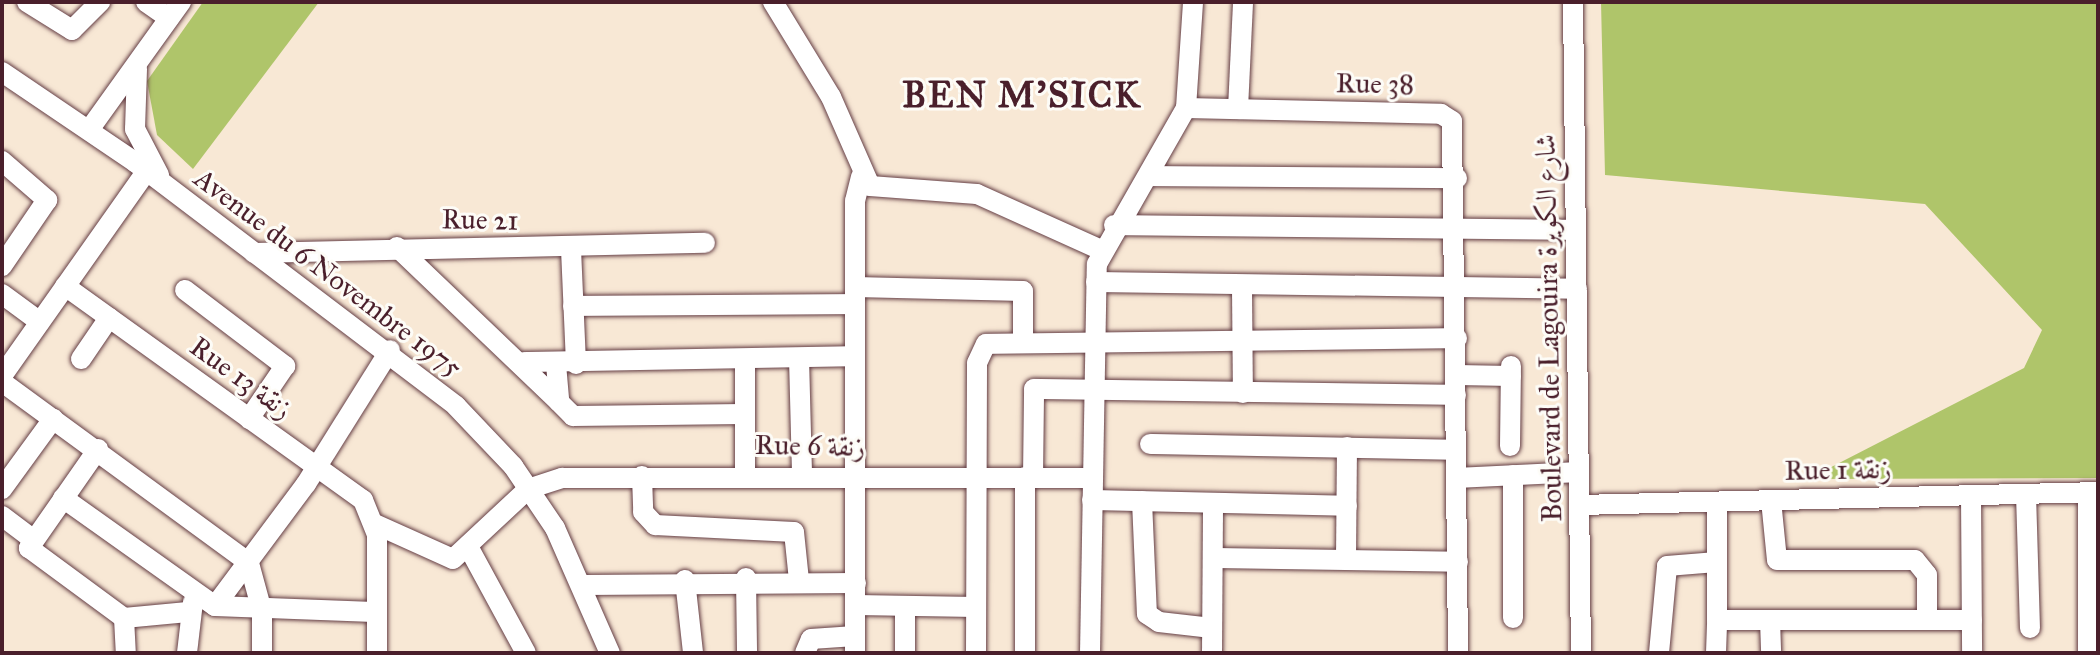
<!DOCTYPE html>
<html>
<head>
<meta charset="utf-8">
<style>
	body { margin:0 }
	#map { position:relative; width:2100px; height:655px; overflow:hidden; background:#f8e8d5; font-family:"IM FELL Great Primer",Amiri,serif }
	div>[style] { position:absolute }
	[style*='--x'] { left:calc(var(--x)*1px); top:calc(var(--y)*1px); width:calc(var(--w)*1px); rotate:calc(var(--a)*1deg) }
	.green>* { inset:0; background:#afc56a }
	.roads { filter:drop-shadow(0 0 2px #643d44) drop-shadow(0 0 2px #643d44) }
	.minor>* { height:20px; margin:-10px; padding:0 10px; transform-origin:10px; border-radius:10px; background:#fff }
	span { translate:-50% -50%; white-space:nowrap; text-align:center; line-height:1.15; -webkit-text-stroke:6px #fdfcf7; paint-order:stroke }
	.street-label { font-size:28px; color:#4a1f2b }
	.district-label { font-size:36px; color:#4a1f2b; font-weight:700; letter-spacing:2px }
	.frame { position:absolute; inset:0; border:4px solid #4a1f2b; pointer-events:none }
</style>
</head>
<body>
<div id="map">
	<div class="green">
		<i style="clip-path:polygon(203px 2px,319px 2px,193px 169px,157px 135px,147px 81px)"></i>
		<i style="clip-path:polygon(1601px 2px,2098px 2px,2098px 478px,1808px 479px,2024px 368px,2042px 330px,1925px 204px,1605px 175px)"></i>
	</div>
	<div class="roads">
		<div class="minor">
			<i style="--x:27;--y:2;--w:53;--a:31.9"></i>
			<i style="--x:72;--y:30;--w:40;--a:-45"></i>
			<i style="--x:146;--y:2;--w:28;--a:35"></i>
			<i style="--x:773;--y:2;--w:111;--a:58.6"></i>
			<i style="--x:831;--y:97;--w:97;--a:66.3"></i>
			<i style="--x:870;--y:186;--w:107;--a:4.3"></i>
			<i style="--x:977;--y:194;--w:136;--a:24.3"></i>
			<i style="--x:1573;--y:2;--w:651;--a:89.3"></i>
			<i style="--x:137;--y:69;--w:60;--a:91.9"></i>
			<i style="--x:135;--y:129;--w:52;--a:62.4"></i>
			<i style="--x:2;--y:72;--w:161;--a:34.1"></i>
			<i style="--x:135;--y:162;--w:403;--a:37.2"></i>
			<i style="--x:456;--y:406;--w:83;--a:46.5"></i>
			<i style="--x:513;--y:466;--w:75;--a:55.9"></i>
			<i style="--x:555;--y:528;--w:137;--a:66.3"></i>
			<i style="--x:1186;--y:108;--w:255;--a:1.3"></i>
			<i style="--x:1441;--y:114;--w:13;--a:32"></i>
			<i style="--x:1452;--y:121;--w:532;--a:89.35"></i>
			<i style="--x:1238;--y:109;--w:107;--a:-87.3"></i>
			<i style="--x:89;--y:130;--w:158;--a:-54.3"></i>
			<i style="--x:2;--y:161;--w:60;--a:40.9"></i>
			<i style="--x:47;--y:200;--w:80;--a:124.3"></i>
			<i style="--x:1150;--y:176;--w:307;--a:0.4"></i>
			<i style="--x:1114;--y:225;--w:462;--a:0.6"></i>
			<i style="--x:397;--y:247;--w:224;--a:43.7"></i>
			<i style="--x:571;--y:249;--w:115;--a:87.5"></i>
			<i style="--x:254;--y:253;--w:451;--a:-1.3"></i>
			<i style="--x:1096;--y:282;--w:481;--a:0.8"></i>
			<i style="--x:65;--y:286;--w:367;--a:35.7"></i>
			<i style="--x:363;--y:500;--w:38;--a:68"></i>
			<i style="--x:377;--y:535;--w:118;--a:90"></i>
			<i style="--x:855;--y:287;--w:168;--a:1.4"></i>
			<i style="--x:1023;--y:291;--w:48;--a:90"></i>
			<i style="--x:1242;--y:288;--w:105;--a:89.5"></i>
			<i style="--x:185;--y:290;--w:126;--a:37.2"></i>
			<i style="--x:285;--y:366;--w:64;--a:124.2"></i>
			<i style="--x:2;--y:294;--w:47;--a:36.4"></i>
			<i style="--x:573;--y:306;--w:281;--a:-0.4"></i>
			<i style="--x:799;--y:358;--w:115;--a:88.5"></i>
			<i style="--x:81;--y:359;--w:50;--a:-55.7"></i>
			<i style="--x:745;--y:361;--w:111;--a:90"></i>
			<i style="--x:524;--y:362;--w:330;--a:-1"></i>
			<i style="--x:556;--y:364;--w:38;--a:85"></i>
			<i style="--x:559;--y:402;--w:20;--a:45"></i>
			<i style="--x:573;--y:416;--w:171;--a:-0.7"></i>
			<i style="--x:1457;--y:375;--w:54;--a:1.1"></i>
			<i style="--x:2;--y:376;--w:250;--a:-54.8"></i>
			<i style="--x:2;--y:382;--w:306;--a:36.2"></i>
			<i style="--x:249;--y:563;--w:50;--a:74.8"></i>
			<i style="--x:262;--y:611;--w:42;--a:90"></i>
			<i style="--x:1150;--y:444;--w:305;--a:1.1"></i>
			<i style="--x:1510;--y:446;--w:80;--a:-89.3"></i>
			<i style="--x:98;--y:449;--w:121;--a:124.9"></i>
			<i style="--x:29;--y:548;--w:118;--a:36.4"></i>
			<i style="--x:642;--y:476;--w:36;--a:88"></i>
			<i style="--x:643;--y:512;--w:18;--a:47"></i>
			<i style="--x:655;--y:525;--w:139;--a:2.9"></i>
			<i style="--x:794;--y:532;--w:48;--a:84.1"></i>
			<i style="--x:1033;--y:477;--w:88;--a:-89.3"></i>
			<i style="--x:1034;--y:389;--w:422;--a:0.8"></i>
			<i style="--x:1456;--y:478;--w:123;--a:-2.8"></i>
			<i style="--x:2;--y:489;--w:87;--a:-53.9"></i>
			<i style="--x:2088;--y:492;--w:161;--a:90"></i>
			<i style="--x:2026;--y:494;--w:134;--a:88.3"></i>
			<i style="--x:1971;--y:495;--w:158;--a:89.6"></i>
			<i style="--x:63;--y:498;--w:186;--a:35.4"></i>
			<i style="--x:215;--y:606;--w:159;--a:2.2"></i>
			<i style="--x:1092;--y:500;--w:255;--a:1.3"></i>
			<i style="--x:1771;--y:500;--w:60;--a:84.3"></i>
			<i style="--x:1777;--y:560;--w:138;--a:0"></i>
			<i style="--x:1915;--y:560;--w:19;--a:51"></i>
			<i style="--x:1927;--y:575;--w:45;--a:90"></i>
			<i style="--x:1142;--y:501;--w:113;--a:87.5"></i>
			<i style="--x:1147;--y:614;--w:14;--a:34"></i>
			<i style="--x:1159;--y:622;--w:53;--a:6.5"></i>
			<i style="--x:1717;--y:502;--w:118;--a:90"></i>
			<i style="--x:1717;--y:620;--w:255;--a:0"></i>
			<i style="--x:1579;--y:505;--w:519;--a:-1.43"></i>
			<i style="--x:2;--y:516;--w:39;--a:37"></i>
			<i style="--x:375;--y:524;--w:85;--a:24.2"></i>
			<i style="--x:453;--y:559;--w:103;--a:-43"></i>
			<i style="--x:528;--y:489;--w:36;--a:-18"></i>
			<i style="--x:562;--y:478;--w:531;--a:0"></i>
			<i style="--x:470;--y:550;--w:117;--a:61.5"></i>
			<i style="--x:1216;--y:558;--w:242;--a:0.9"></i>
			<i style="--x:1346;--y:560;--w:113;--a:-89.5"></i>
			<i style="--x:746;--y:578;--w:75;--a:89.2"></i>
			<i style="--x:685;--y:580;--w:73;--a:83.7"></i>
			<i style="--x:585;--y:585;--w:271;--a:-0.4"></i>
			<i style="--x:856;--y:605;--w:120;--a:1"></i>
			<i style="--x:215;--y:606;--w:152;--a:-53.3"></i>
			<i style="--x:306;--y:484;--w:158;--a:-57.9"></i>
			<i style="--x:905;--y:606;--w:47;--a:90"></i>
			<i style="--x:124;--y:618;--w:64;--a:-5.4"></i>
			<i style="--x:124;--y:618;--w:35;--a:87"></i>
			<i style="--x:1513;--y:618;--w:143;--a:-90"></i>
			<i style="--x:1770;--y:620;--w:33;--a:88"></i>
			<i style="--x:187;--y:653;--w:51;--a:-83.3"></i>
			<i style="--x:805;--y:653;--w:15;--a:-67"></i>
			<i style="--x:811;--y:639;--w:44;--a:-3.9"></i>
			<i style="--x:855;--y:653;--w:452;--a:-90"></i>
			<i style="--x:855;--y:201;--w:25;--a:-76"></i>
			<i style="--x:976;--y:653;--w:290;--a:-89.8"></i>
			<i style="--x:977;--y:363;--w:21;--a:-65"></i>
			<i style="--x:986;--y:344;--w:471;--a:-0.7"></i>
			<i style="--x:1025;--y:653;--w:176;--a:-90"></i>
			<i style="--x:1090;--y:653;--w:389;--a:-89"></i>
			<i style="--x:1097;--y:264;--w:180;--a:-60.3"></i>
			<i style="--x:1186;--y:108;--w:106;--a:-86.2"></i>
			<i style="--x:1212;--y:653;--w:150;--a:-89.6"></i>
			<i style="--x:1659;--y:653;--w:87;--a:-84.7"></i>
			<i style="--x:1667;--y:566;--w:50;--a:-4.6"></i>
			<i style="--x:1716;--y:653;--w:33;--a:-88"></i>
		</div>
	</div>
	<div class="street-label">
		<span style="left:1375px;top:84px;rotate:1deg">Rue 38</span>
		<span style="left:480px;top:220px;rotate:1deg">Rue 21</span>
		<span style="left:328px;top:273px;rotate:37deg">Avenue du 6 Novembre 1975</span>
		<span style="left:1549px;top:328px;rotate:-91deg">Boulevard de Lagouira شارع الكويرة</span>
		<span style="left:241px;top:378px;rotate:36deg">Rue 13 زنقة</span>
		<span style="left:810px;top:446px;rotate:1deg">Rue 6 زنقة</span>
		<span style="left:1838px;top:470px;rotate:-1deg">Rue 1 زنقة</span>
	</div>
	<div class="district-label">
		<span style="left:1022px;top:96px">BEN M'SICK</span>
	</div>
	<div class="frame"></div>
</div>
</body>
</html>
